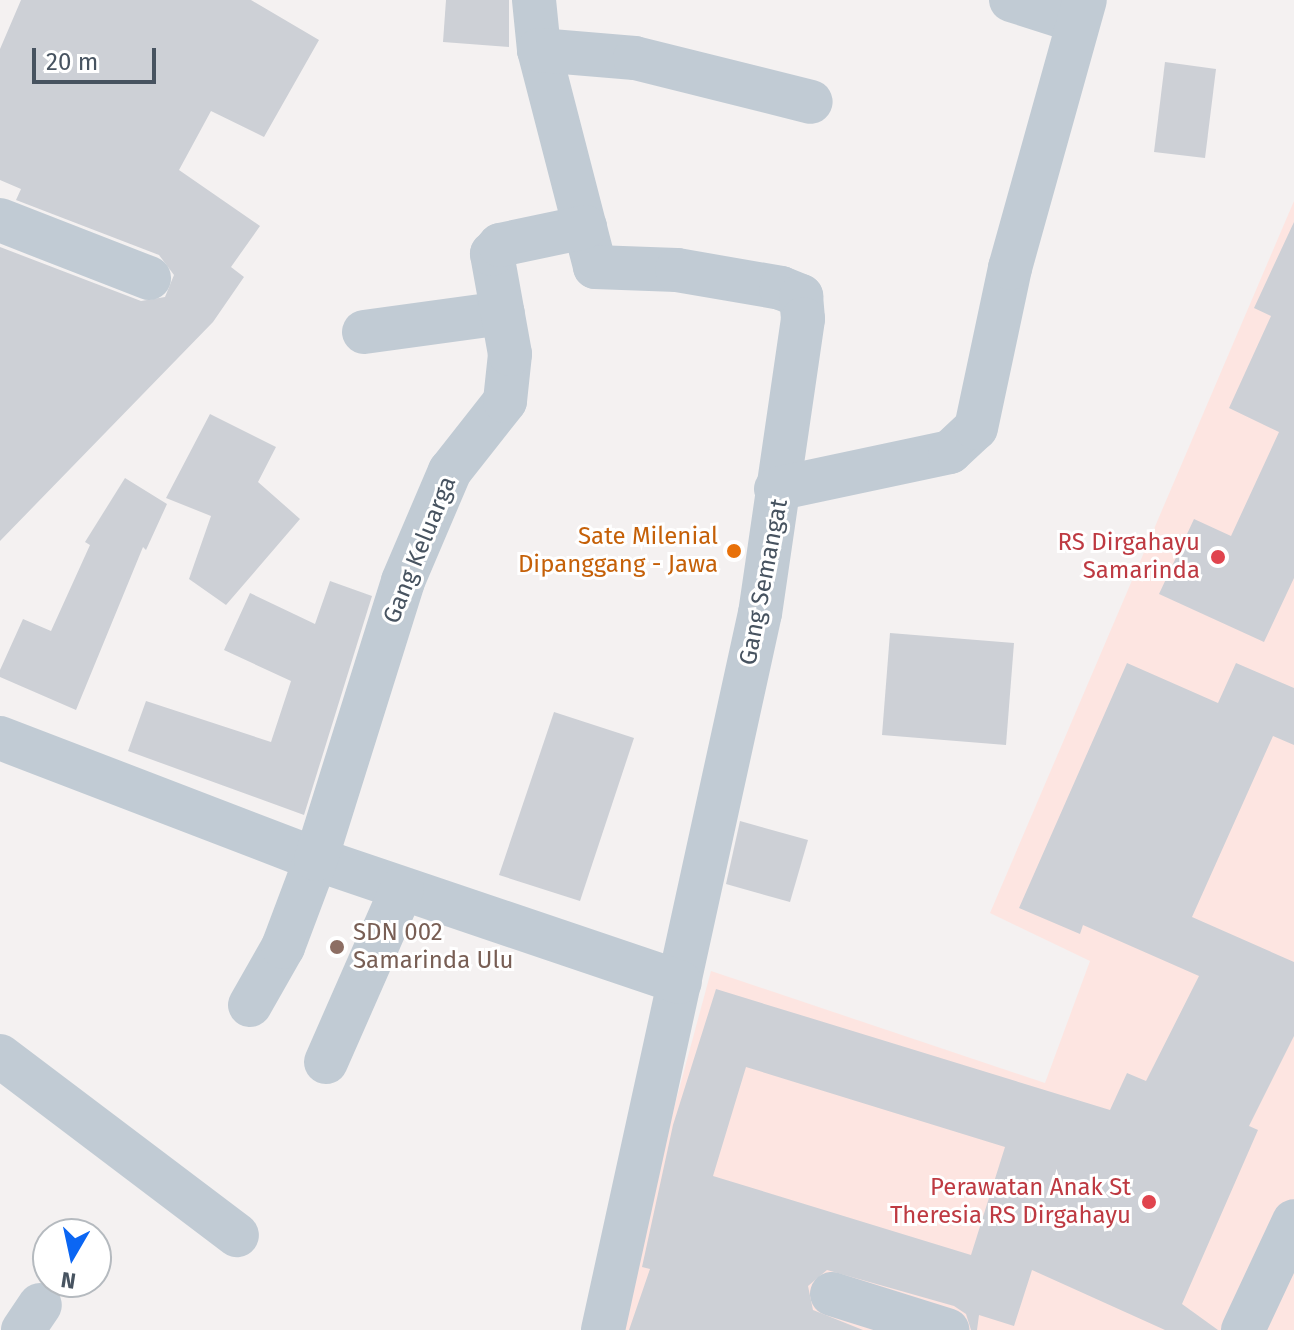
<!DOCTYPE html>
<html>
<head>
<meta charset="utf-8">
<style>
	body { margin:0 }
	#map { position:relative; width:1294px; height:1330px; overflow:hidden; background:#f4f1f1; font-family:"Fira Sans",sans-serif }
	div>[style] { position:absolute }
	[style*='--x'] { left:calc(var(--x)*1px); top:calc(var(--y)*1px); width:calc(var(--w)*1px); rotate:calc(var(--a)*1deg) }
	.medical>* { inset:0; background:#fde5e1 }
	.building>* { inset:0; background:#cdd0d6 }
	.minor>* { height:44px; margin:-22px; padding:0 22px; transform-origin:22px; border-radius:22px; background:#c1cbd4 }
	.dots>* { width:22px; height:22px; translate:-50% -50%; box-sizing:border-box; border:4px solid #fff; border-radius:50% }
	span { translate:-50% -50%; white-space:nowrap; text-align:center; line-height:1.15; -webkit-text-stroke:6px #fff; paint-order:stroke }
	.food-label { font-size:24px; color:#c56008 }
	.right { translate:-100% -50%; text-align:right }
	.health-label { font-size:24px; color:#be3a42 }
	.street-label { font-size:24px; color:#475360 }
	.education-label { font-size:24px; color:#785e54 }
	.left { translate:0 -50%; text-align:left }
	.north { position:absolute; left:32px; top:1218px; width:80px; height:80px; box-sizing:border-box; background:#fff; border:2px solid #b5babf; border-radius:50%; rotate:189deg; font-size:22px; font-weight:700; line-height:32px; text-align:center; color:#475360 }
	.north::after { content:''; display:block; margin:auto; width:28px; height:36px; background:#0b66f3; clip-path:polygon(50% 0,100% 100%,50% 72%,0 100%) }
	.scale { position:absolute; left:32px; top:48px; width:124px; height:36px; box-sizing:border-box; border:4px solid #475360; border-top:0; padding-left:10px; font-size:24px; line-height:28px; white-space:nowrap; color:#475360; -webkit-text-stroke:6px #fff; paint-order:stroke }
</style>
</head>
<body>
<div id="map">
	<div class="medical">
		<i style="clip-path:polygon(1294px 201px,1294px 1330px,614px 1330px,711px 971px,1045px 1083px,1090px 961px,990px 913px)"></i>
	</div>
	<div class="building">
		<i style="clip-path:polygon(21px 0,251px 0,319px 40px,264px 137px,211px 111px,179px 170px,260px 226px,231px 267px,244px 277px,213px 322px,0 541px,0 247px,141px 301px,165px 297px,174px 275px,159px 255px,16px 200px,21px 189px,0 180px,0 49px)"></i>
		<i style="clip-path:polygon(446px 0,509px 0,509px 47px,443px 42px)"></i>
		<i style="clip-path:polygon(1165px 62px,1216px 69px,1205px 158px,1154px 152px)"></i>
		<i style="clip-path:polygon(1294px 222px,1294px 578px,1264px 642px,1159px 594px,1194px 519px,1231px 536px,1279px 432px,1229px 408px,1271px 316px,1254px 308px)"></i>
		<i style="clip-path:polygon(210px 414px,276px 447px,258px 482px,300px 519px,226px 605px,189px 579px,211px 516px,166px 498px)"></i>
		<i style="clip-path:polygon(125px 478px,167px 504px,146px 550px,143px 547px,76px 710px,0 677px,0 670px,23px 619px,51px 631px,90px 545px,85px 542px)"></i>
		<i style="clip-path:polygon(330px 581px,372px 596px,304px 815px,128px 751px,146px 701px,271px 742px,291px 681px,224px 650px,250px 593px,315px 624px)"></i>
		<i style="clip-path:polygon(890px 633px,1014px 643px,1006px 745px,882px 735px)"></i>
		<i style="clip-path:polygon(evenodd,1127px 663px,1218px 703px,1236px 663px,1294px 688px,1294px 745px,1273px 736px,1192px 917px,1294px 962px,1294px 1036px,1249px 1126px,1258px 1130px,1182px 1304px,1218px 1330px,1165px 1330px,1032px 1270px,1014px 1326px,979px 1315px,977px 1330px,971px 1330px,966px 1314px,954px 1306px,827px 1270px,808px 1286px,813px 1310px,863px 1330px,629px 1330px,650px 1269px,642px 1267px,673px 1125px,716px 989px,1110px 1110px,1127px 1073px,1146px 1081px,1199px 976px,1083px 925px,1080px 934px,1019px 908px,1127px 663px,746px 1067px,1005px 1147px,971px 1255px,713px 1176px,746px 1067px)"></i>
		<i style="clip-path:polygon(554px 712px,634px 738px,580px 901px,499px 875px)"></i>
		<i style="clip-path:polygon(740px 821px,808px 840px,790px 902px,726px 884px)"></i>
	</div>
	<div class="minor">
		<i style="--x:534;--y:0;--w:50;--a:84.3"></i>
		<i style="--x:539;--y:50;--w:224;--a:75.5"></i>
		<i style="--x:595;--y:267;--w:82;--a:2.1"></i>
		<i style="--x:677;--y:270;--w:106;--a:9.8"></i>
		<i style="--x:781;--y:288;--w:22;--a:22"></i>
		<i style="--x:801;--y:296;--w:23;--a:85"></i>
		<i style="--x:803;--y:319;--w:297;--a:98.3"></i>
		<i style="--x:760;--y:613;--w:734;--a:102.35"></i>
		<i style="--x:1011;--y:0;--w:69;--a:17.7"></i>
		<i style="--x:539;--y:50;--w:96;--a:4.8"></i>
		<i style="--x:635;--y:58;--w:181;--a:14"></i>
		<i style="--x:0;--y:220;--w:160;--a:21.3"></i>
		<i style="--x:364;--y:332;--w:140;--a:-7.8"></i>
		<i style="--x:776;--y:489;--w:178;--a:-12"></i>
		<i style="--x:950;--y:452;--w:35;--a:-43"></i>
		<i style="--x:976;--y:428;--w:164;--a:-78"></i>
		<i style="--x:1010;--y:268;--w:278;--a:-74.4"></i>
		<i style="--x:0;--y:738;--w:338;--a:21"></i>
		<i style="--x:316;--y:859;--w:384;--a:18.7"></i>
		<i style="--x:250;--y:1005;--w:67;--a:-60.4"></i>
		<i style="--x:283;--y:947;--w:94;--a:-69.4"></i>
		<i style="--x:316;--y:859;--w:291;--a:-72.6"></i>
		<i style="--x:403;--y:581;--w:120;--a:-66.9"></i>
		<i style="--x:450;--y:471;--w:89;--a:-51.8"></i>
		<i style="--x:505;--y:401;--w:47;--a:-83.9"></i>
		<i style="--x:510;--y:354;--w:102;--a:-100.2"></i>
		<i style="--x:492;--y:254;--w:12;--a:-48"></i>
		<i style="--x:500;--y:245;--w:87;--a:-12"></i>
		<i style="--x:0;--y:1056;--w:297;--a:37.1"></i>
		<i style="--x:326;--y:1062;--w:189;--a:-66.3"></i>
		<i style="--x:832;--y:1294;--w:121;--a:17.4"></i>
		<i style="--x:23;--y:1330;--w:30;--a:-56"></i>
		<i style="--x:1243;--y:1330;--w:120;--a:-64.9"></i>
	</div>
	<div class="dots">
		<i style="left:734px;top:551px;background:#e8710a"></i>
		<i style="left:1218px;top:557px;background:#e0444e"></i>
		<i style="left:337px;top:947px;background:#8d6e63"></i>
		<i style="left:1149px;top:1202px;background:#e0444e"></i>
	</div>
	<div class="food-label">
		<span class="right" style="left:718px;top:551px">Sate Milenial<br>Dipanggang - Jawa</span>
	</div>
	<div class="health-label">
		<span class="right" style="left:1200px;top:557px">RS Dirgahayu<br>Samarinda</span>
		<span class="right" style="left:1131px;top:1202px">Perawatan Anak St<br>Theresia RS Dirgahayu</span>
	</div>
	<div class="street-label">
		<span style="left:420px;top:550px;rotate:-68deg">Gang Keluarga</span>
		<span style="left:764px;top:582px;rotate:-79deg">Gang Semangat</span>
	</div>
	<div class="education-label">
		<span class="left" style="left:353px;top:947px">SDN 002<br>Samarinda Ulu</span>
	</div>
	<div class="north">N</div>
	<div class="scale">20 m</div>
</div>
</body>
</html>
